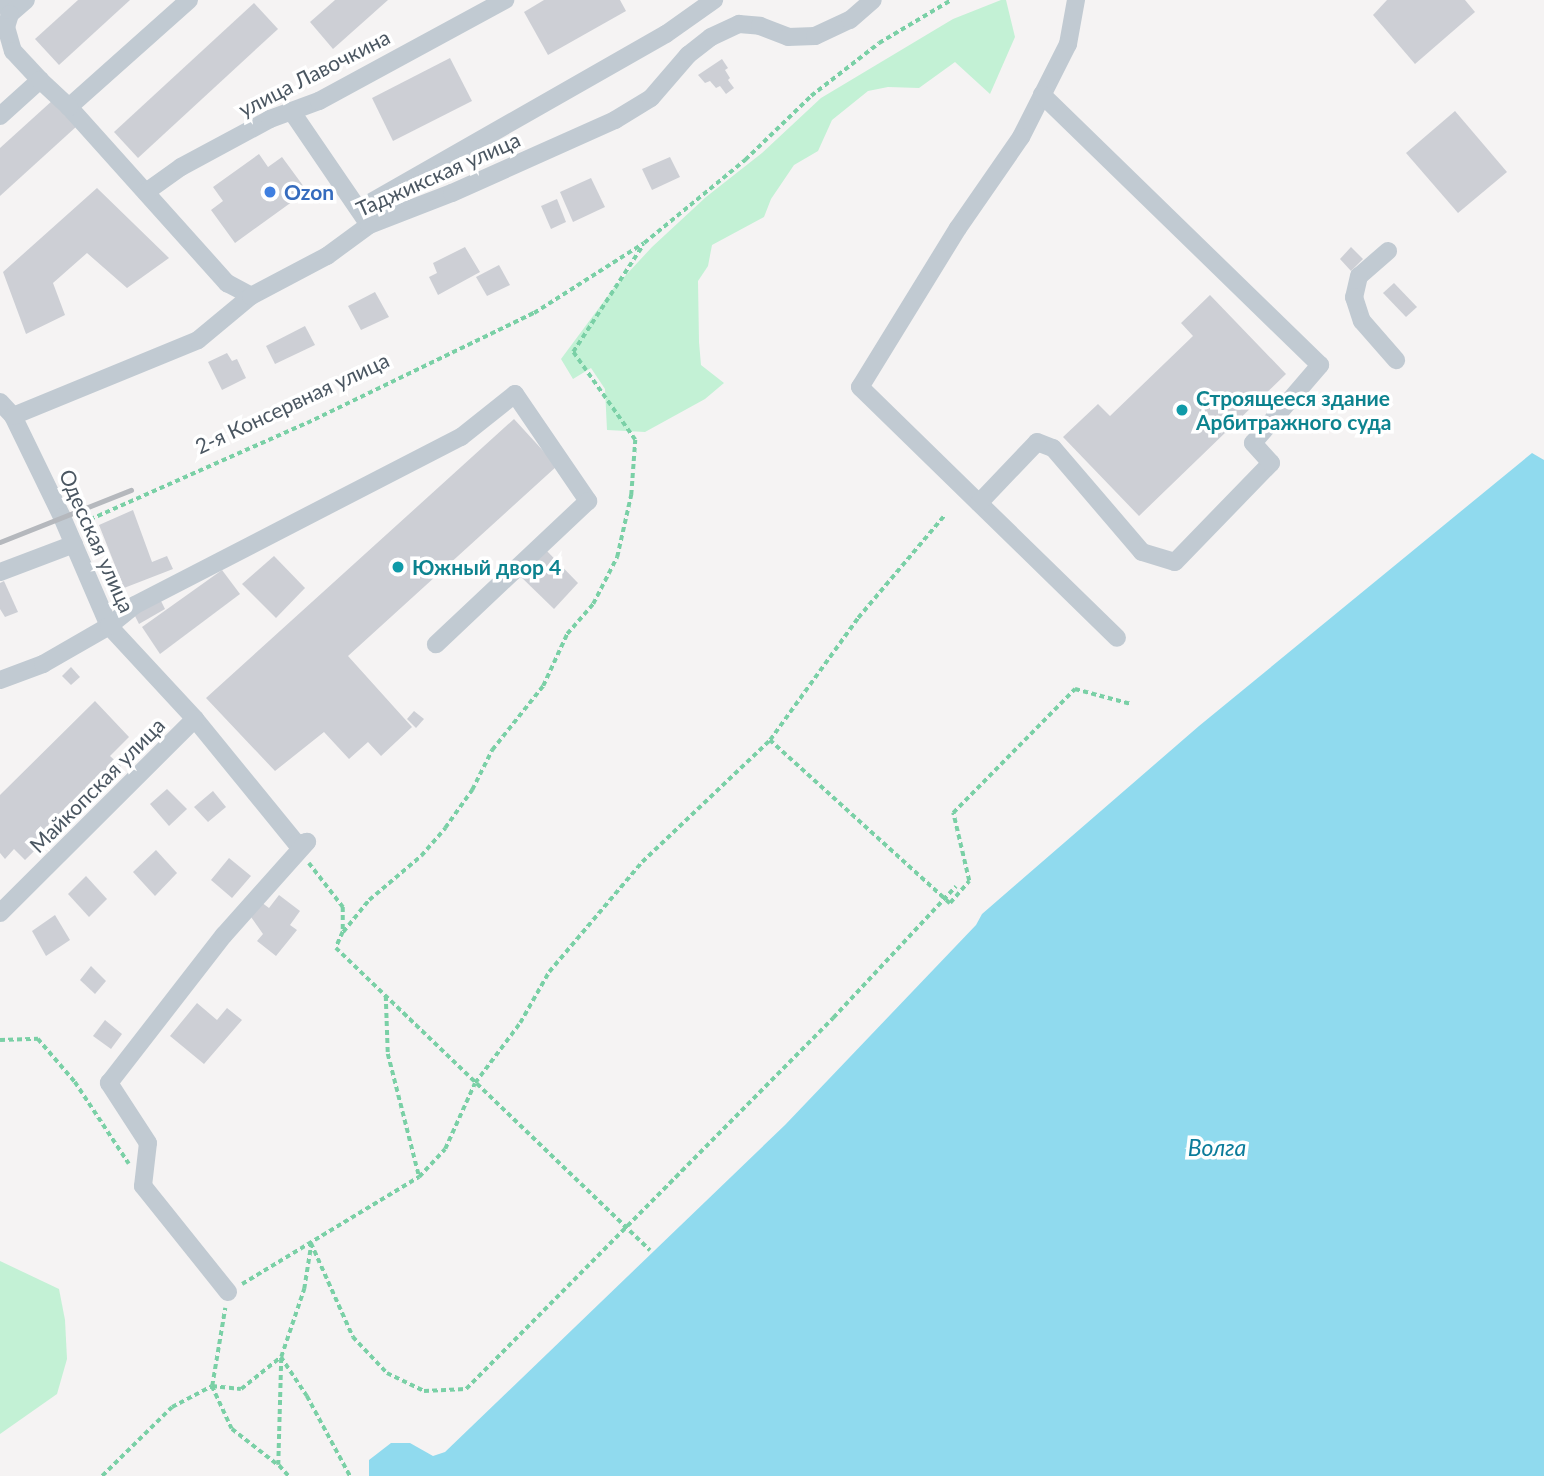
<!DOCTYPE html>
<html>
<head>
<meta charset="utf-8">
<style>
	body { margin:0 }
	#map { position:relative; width:1544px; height:1476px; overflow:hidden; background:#f5f3f3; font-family:Lato,sans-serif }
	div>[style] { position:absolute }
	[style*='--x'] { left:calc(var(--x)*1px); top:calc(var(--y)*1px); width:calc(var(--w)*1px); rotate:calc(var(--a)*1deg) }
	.green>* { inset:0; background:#c3f1d5 }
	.water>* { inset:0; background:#90daee }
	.building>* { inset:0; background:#cdcfd5 }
	.path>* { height:3.5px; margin-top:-1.75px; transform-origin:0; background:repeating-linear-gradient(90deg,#7ad0a6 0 5px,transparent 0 8.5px) }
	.minor>* { height:18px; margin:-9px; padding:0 9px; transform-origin:9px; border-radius:9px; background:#c1cad2 }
	.rail>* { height:5px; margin:-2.5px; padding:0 2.5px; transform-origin:2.5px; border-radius:2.5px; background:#b5b8bd }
	.dots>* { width:19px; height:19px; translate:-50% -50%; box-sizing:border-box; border:4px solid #fff; border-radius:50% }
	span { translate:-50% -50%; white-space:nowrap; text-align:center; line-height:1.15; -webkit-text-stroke:7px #fff; paint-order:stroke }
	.street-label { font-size:21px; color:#4a5661 }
	.shop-label { font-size:21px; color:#366cbe; font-weight:700 }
	.left { translate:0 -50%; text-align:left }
	.culture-label { font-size:21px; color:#0d838f; font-weight:700 }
	.water-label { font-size:23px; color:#0c7c9b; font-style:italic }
</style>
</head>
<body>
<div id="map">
	<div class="green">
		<i style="clip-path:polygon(1001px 0,1006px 0,1015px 37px,990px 94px,955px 62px,919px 88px,888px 87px,868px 91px,832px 120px,818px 151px,794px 165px,771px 199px,764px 217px,712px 245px,708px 266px,698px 281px,699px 342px,701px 365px,724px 383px,705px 399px,645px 432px,607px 430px,605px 389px,591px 368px,573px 379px,561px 359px,613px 289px,652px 247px,706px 197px,762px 153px,821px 98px,953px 19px)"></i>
		<i style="clip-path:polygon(0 1261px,59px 1289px,65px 1320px,67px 1359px,57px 1394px,0 1434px)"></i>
	</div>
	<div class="water">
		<i style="clip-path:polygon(1532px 453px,1544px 460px,1544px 1476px,369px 1476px,369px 1460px,391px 1443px,410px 1443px,433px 1456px,445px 1452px,785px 1125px,976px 925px,982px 914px,1199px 726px)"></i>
	</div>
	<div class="building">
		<i style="clip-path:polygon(78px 0,130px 0,59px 65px,35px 39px)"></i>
		<i style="clip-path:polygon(335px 0,388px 0,333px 49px,310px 22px)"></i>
		<i style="clip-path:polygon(544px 0,620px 0,626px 11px,548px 55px,524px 12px)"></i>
		<i style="clip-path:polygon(1387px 0,1465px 0,1475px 12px,1415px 64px,1373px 15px)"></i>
		<i style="clip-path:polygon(254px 3px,278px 29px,138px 158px,114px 132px)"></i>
		<i style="clip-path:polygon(450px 58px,472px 101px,393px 141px,372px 98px)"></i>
		<i style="clip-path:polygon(722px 59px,728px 68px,725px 70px,730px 78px,728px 80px,734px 88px,726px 94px,720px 86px,716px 88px,710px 81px,705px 83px,698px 75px)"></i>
		<i style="clip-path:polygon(53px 100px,77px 126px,0 196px,0 148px)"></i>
		<i style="clip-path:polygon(1455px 111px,1507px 172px,1458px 213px,1406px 153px)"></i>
		<i style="clip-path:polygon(259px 154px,268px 167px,282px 157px,307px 191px,235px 243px,211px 210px,223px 201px,213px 187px)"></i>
		<i style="clip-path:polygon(670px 157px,680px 177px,652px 190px,642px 169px)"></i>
		<i style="clip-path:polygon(591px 178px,605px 207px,573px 222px,560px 192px)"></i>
		<i style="clip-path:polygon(97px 188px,169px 258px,127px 288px,87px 253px,53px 283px,65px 315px,26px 334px,3px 272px)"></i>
		<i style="clip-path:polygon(557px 199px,566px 222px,551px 229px,541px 206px)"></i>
		<i style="clip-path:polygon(465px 247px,480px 272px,438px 295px,429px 277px,437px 273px,433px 263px)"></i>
		<i style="clip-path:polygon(1351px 247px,1363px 259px,1351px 271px,1340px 259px)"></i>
		<i style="clip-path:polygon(499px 265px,510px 285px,487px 296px,476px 277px)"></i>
		<i style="clip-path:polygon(1394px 283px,1417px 307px,1406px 317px,1383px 293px)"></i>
		<i style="clip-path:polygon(375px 292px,389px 317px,361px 330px,348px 306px)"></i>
		<i style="clip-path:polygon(1210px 295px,1286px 374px,1139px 516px,1063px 437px,1098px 404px,1110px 416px,1193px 336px,1181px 323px)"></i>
		<i style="clip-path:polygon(305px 326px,315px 345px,275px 364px,266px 346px)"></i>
		<i style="clip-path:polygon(227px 353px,232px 361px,237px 359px,246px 378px,222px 390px,208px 362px)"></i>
		<i style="clip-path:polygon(514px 419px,557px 466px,348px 656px,412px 727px,381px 756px,368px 742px,349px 759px,324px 732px,275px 771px,206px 698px)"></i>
		<i style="clip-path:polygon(133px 510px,152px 562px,167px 556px,173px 569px,124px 588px,99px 525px)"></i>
		<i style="clip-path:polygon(545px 549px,578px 583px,554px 609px,518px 574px)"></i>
		<i style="clip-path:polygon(274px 556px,305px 588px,276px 618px,242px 584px)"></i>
		<i style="clip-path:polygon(222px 570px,240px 594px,160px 654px,142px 627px)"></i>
		<i style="clip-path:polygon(4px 581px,18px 612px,5px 617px,0 609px,0 583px)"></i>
		<i style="clip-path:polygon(160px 599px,165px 609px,139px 624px,134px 614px)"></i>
		<i style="clip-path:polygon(71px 667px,80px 677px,71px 685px,62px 676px)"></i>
		<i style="clip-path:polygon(95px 701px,129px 737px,110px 756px,121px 766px,25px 860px,14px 849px,5px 859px,0 853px,0 795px)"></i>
		<i style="clip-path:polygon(414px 711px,424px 719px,416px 728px,407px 719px)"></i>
		<i style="clip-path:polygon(167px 789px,187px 809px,169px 826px,150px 804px)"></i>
		<i style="clip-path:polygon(213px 791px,226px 807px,208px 822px,194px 807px)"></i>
		<i style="clip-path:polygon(156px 850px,177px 873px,155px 896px,133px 872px)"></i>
		<i style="clip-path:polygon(229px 858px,251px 876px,232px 898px,211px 880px)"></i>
		<i style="clip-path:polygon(86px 876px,107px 899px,89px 917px,68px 894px)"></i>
		<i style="clip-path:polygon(279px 895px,300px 911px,290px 925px,297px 930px,276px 956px,257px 941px,263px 934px,251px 917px,261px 902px,269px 908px)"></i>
		<i style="clip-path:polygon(55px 915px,70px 940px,46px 956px,32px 931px)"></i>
		<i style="clip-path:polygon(91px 966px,106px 981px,95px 994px,80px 980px)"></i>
		<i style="clip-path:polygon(197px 1003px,217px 1020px,227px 1008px,242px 1020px,204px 1064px,170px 1036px)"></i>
		<i style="clip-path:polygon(105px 1020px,122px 1034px,111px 1049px,93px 1036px)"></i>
	</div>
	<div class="path">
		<i style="--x:82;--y:523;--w:246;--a:-24"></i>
		<i style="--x:307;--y:423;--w:252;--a:-25.9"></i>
		<i style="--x:534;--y:313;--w:130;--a:-32.5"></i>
		<i style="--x:644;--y:243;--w:131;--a:-39.4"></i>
		<i style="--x:745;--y:160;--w:92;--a:-44.1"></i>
		<i style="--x:811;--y:96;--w:86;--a:-37.9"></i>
		<i style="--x:879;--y:43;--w:84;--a:-30.8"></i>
		<i style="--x:770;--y:740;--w:243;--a:42.2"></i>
		<i style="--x:950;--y:903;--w:29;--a:-49"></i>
		<i style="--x:969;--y:881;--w:70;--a:-103.2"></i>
		<i style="--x:953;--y:813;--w:174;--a:-45.5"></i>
		<i style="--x:1075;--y:689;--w:58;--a:15"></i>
		<i style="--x:309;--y:863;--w:56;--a:52.3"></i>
		<i style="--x:343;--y:907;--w:25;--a:90"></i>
		<i style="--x:343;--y:932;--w:17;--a:114"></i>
		<i style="--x:336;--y:948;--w:436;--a:43.9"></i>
		<i style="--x:343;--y:932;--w:41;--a:-50.9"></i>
		<i style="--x:369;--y:900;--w:68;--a:-40.2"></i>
		<i style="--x:421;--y:856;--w:37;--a:-49"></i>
		<i style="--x:445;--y:828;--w:47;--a:-54.6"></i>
		<i style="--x:472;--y:790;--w:45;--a:-63.4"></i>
		<i style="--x:492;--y:750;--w:82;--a:-51.4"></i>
		<i style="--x:543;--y:686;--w:57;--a:-65.2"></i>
		<i style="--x:567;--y:634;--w:40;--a:-49"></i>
		<i style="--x:593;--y:604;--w:53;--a:-62.9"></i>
		<i style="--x:617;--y:557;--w:64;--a:-77.3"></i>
		<i style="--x:631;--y:495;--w:55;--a:-85.8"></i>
		<i style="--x:635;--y:440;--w:108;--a:-125.2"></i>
		<i style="--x:573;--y:352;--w:128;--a:-56.8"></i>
		<i style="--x:386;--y:996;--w:58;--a:88"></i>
		<i style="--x:388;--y:1054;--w:126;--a:75.7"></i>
		<i style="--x:0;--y:1040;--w:38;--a:-2"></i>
		<i style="--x:38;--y:1039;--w:57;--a:49.3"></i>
		<i style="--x:75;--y:1082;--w:98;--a:56.6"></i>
		<i style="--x:311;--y:1243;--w:103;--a:65.9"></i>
		<i style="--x:353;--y:1337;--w:50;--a:46.6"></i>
		<i style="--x:387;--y:1373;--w:41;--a:25.9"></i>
		<i style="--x:424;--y:1391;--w:42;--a:-2.7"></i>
		<i style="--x:466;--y:1389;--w:522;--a:-45.31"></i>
		<i style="--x:833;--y:1018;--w:180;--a:-47"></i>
		<i style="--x:242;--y:1284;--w:207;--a:-31.2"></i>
		<i style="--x:419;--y:1177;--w:38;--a:-47"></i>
		<i style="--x:445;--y:1149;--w:72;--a:-65.6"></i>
		<i style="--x:475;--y:1083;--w:75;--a:-53.1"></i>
		<i style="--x:520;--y:1023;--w:59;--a:-60.4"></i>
		<i style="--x:549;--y:972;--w:144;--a:-49.8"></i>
		<i style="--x:642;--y:862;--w:177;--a:-43.6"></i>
		<i style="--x:770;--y:740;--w:150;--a:-54.2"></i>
		<i style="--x:858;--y:618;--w:133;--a:-49.9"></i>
		<i style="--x:212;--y:1386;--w:29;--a:6"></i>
		<i style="--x:241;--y:1389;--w:51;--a:-38.7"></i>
		<i style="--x:281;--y:1357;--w:47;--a:56.3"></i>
		<i style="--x:307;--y:1396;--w:91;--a:61.7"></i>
		<i style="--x:212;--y:1386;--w:47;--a:65.1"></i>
		<i style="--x:232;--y:1429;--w:58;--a:38"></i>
		<i style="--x:102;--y:1476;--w:98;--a:-44.6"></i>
		<i style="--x:172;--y:1407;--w:45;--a:-27.7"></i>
		<i style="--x:212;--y:1386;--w:79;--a:-80.5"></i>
		<i style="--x:288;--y:1476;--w:15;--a:-132"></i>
		<i style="--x:278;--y:1465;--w:108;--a:-88.4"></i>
		<i style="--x:281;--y:1357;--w:72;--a:-71.3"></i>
		<i style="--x:304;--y:1289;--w:45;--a:-81"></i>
	</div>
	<div class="minor">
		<i style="--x:4;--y:0;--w:15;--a:67"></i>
		<i style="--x:10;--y:14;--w:21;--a:-41"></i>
		<i style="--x:189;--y:0;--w:161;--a:138.3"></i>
		<i style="--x:69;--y:107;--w:237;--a:48.1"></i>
		<i style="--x:227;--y:283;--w:27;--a:28"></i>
		<i style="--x:1076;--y:0;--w:45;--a:100.3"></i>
		<i style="--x:1068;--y:44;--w:104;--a:116.8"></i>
		<i style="--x:1021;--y:137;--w:111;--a:124.7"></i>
		<i style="--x:958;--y:228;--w:187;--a:121.6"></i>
		<i style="--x:860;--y:387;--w:359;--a:44.3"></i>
		<i style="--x:10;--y:14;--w:14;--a:107"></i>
		<i style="--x:6;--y:27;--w:25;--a:74"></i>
		<i style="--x:13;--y:51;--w:40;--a:47"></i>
		<i style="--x:292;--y:112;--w:130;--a:55.7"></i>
		<i style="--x:0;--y:116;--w:54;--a:-42"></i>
		<i style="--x:40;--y:80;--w:40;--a:43"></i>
		<i style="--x:146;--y:192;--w:43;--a:-35.5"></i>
		<i style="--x:181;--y:167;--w:101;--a:-28.3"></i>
		<i style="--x:270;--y:119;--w:52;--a:-20.2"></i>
		<i style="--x:319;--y:101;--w:212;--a:-28.5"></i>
		<i style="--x:359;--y:209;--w:353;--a:-29.7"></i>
		<i style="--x:666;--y:34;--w:59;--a:-35.3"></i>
		<i style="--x:1388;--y:251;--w:38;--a:139"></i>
		<i style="--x:1359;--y:276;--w:22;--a:103"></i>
		<i style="--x:1354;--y:297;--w:25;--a:72"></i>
		<i style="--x:1362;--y:321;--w:52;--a:48.9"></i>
		<i style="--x:0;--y:402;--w:19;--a:47"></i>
		<i style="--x:13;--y:416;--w:112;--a:64.1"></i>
		<i style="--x:62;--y:517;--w:119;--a:66.7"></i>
		<i style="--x:109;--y:626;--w:127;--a:47.2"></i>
		<i style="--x:195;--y:719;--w:161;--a:50.8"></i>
		<i style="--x:297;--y:844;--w:10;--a:-11"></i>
		<i style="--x:13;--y:416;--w:200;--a:-22.3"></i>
		<i style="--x:198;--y:340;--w:69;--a:-39.7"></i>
		<i style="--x:251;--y:296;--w:86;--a:-27.8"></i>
		<i style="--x:327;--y:256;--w:52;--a:-36.4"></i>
		<i style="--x:369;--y:225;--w:89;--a:-21.1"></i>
		<i style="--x:452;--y:193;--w:179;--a:-24.1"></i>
		<i style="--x:615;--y:120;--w:42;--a:-31.4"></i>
		<i style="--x:651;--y:98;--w:57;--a:-49.3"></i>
		<i style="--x:688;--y:55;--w:29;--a:-38"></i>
		<i style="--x:711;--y:37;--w:31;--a:-25"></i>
		<i style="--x:739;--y:24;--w:21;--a:5"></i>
		<i style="--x:760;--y:26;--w:30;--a:21"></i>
		<i style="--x:788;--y:37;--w:27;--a:-2"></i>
		<i style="--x:815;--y:36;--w:38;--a:-25"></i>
		<i style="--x:850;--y:20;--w:30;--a:-41"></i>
		<i style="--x:979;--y:503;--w:84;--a:-46.4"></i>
		<i style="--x:1037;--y:442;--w:17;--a:21"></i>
		<i style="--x:1053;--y:448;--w:137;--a:49.4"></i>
		<i style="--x:1142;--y:552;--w:34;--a:17"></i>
		<i style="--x:1175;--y:562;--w:138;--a:-45.9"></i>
		<i style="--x:1271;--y:463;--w:27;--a:-132"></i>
		<i style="--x:1253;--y:443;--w:103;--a:-49.3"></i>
		<i style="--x:1320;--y:365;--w:388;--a:-135.8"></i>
		<i style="--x:0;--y:572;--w:79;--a:-20.7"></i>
		<i style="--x:0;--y:680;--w:46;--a:-20.4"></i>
		<i style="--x:43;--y:664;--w:76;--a:-29.9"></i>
		<i style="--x:109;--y:626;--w:33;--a:-39"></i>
		<i style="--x:135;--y:605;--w:367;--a:-27.3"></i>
		<i style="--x:461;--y:437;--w:69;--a:-38.5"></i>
		<i style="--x:515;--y:394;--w:130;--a:55.7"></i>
		<i style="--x:588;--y:501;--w:209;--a:136.7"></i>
		<i style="--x:0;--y:913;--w:275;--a:-44.9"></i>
		<i style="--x:228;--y:1292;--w:136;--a:-128.7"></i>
		<i style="--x:143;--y:1186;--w:43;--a:-83.4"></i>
		<i style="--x:148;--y:1143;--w:72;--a:-123"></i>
		<i style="--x:109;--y:1083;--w:187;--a:-52.2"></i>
		<i style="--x:224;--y:935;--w:125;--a:-48.3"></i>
	</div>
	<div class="rail">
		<i style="--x:0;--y:542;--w:141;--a:-21.7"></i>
	</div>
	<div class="dots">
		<i style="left:270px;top:192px;background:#3f7fe0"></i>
		<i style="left:1182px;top:410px;background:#0f9aa8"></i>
		<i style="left:398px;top:567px;background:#0f9aa8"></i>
	</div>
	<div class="street-label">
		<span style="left:314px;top:73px;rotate:-27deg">улица Лавочкина</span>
		<span style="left:438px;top:174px;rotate:-24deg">Таджикская улица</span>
		<span style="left:292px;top:403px;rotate:-25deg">2-я Консервная улица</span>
		<span style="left:97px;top:541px;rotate:66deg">Одесская улица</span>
		<span style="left:97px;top:785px;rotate:-45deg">Майкопская улица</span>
	</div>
	<div class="shop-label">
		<span class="left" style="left:284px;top:192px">Ozon</span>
	</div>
	<div class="culture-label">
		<span class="left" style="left:1196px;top:410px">Строящееся здание<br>Арбитражного суда</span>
		<span class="left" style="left:412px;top:567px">Южный двор 4</span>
	</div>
	<div class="water-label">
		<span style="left:1217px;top:1147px">Волга</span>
	</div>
</div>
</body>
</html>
